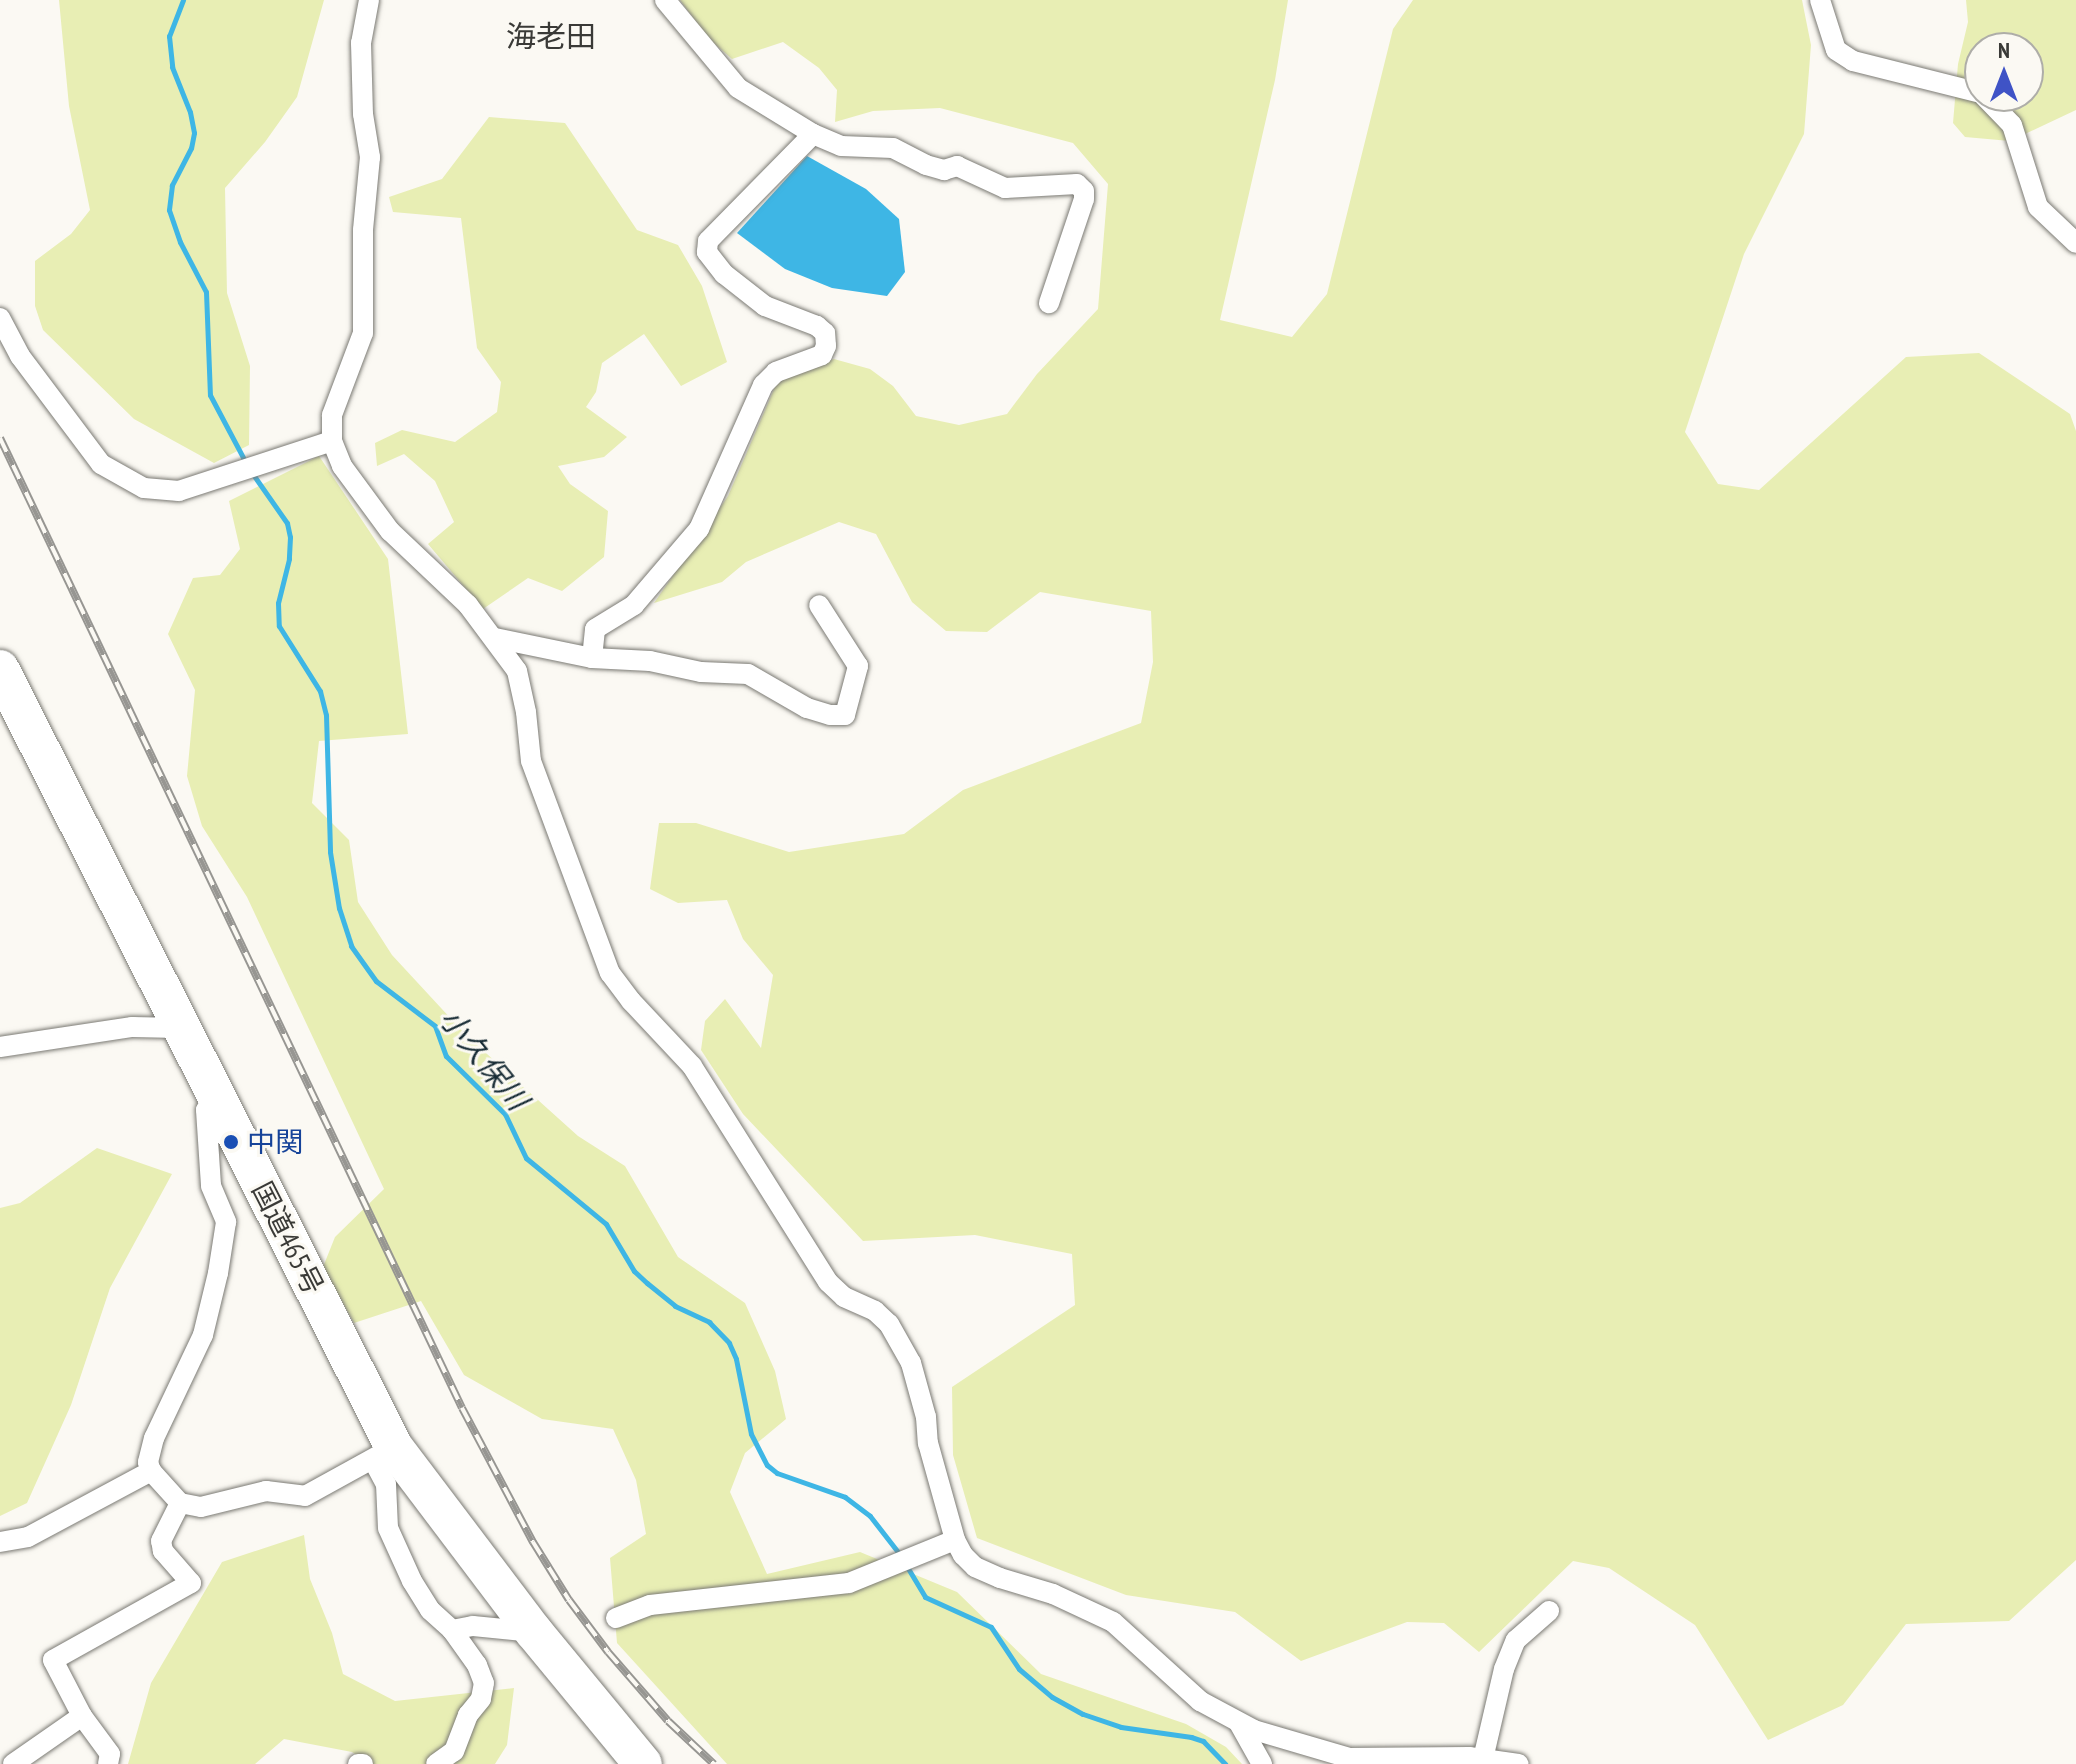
<!DOCTYPE html>
<html>
<head>
<meta charset="utf-8">
<style>
	body { margin:0 }
	#map { position:relative; width:2076px; height:1764px; overflow:hidden; background:#fbf9f3; font-family:"PT Sans Narrow","Noto Sans JP",sans-serif }
	div>[style] { position:absolute }
	[style*='--x'] { left:calc(var(--x)*1px); top:calc(var(--y)*1px); width:calc(var(--w)*1px); rotate:calc(var(--a)*1deg) }
	.green>* { inset:0; background:#e8eeb4 }
	.water>* { inset:0; background:#3eb6e5 }
	.stream>* { height:5px; margin:-2.5px; padding:0 2.5px; transform-origin:2.5px; border-radius:2.5px; background:#3eb6e5 }
	.roads { filter:drop-shadow(0 0 2px #7b7a74) drop-shadow(0 0 2px #7b7a74) }
	.street>* { height:20px; margin:-10px; padding:0 10px; transform-origin:10px; border-radius:10px; background:#fff }
	.highway>* { height:38px; margin:-19px; padding:0 19px; transform-origin:19px; border-radius:19px; background:#fff }
	.rail>* { height:8px; margin-top:-4px; transform-origin:0; background:repeating-linear-gradient(90deg,#fbf9f3 0 15px,#979692 0 30px); box-sizing:border-box; border-block:2px solid #979692 }
	.dots>* { width:22px; height:22px; translate:-50% -50%; box-sizing:border-box; border:4px solid #fbf9f3; border-radius:50% }
	span { translate:-50% -50%; white-space:nowrap; text-align:center; line-height:1.15; -webkit-text-stroke:6px #fbf9f3; paint-order:stroke }
	.transit-label { font-size:28px; color:#164399 }
	.left { translate:0 -50%; text-align:left }
	.street-label { font-size:28px; color:#3a3a37 }
	.neighbourhood-label { font-size:30px; color:#3a3a37 }
	.water-label { font-size:30px; color:#182c35; font-style:italic }
	.north { position:absolute; left:1964px; top:32px; width:80px; height:80px; box-sizing:border-box; background:#fbf9f3; border:2px solid #aeada8; border-radius:50%; rotate:0deg; font-size:22px; font-weight:700; line-height:32px; text-align:center; color:#3a3a37 }
	.north::after { content:''; display:block; margin:auto; width:28px; height:36px; background:#3f53c6; clip-path:polygon(50% 0,100% 100%,50% 72%,0 100%) }
</style>
</head>
<body>
<div id="map">
	<div class="green">
		<i style="clip-path:polygon(59px 0,324px 0,297px 97px,265px 142px,225px 188px,227px 293px,250px 366px,249px 445px,214px 463px,134px 419px,43px 330px,35px 306px,35px 261px,71px 234px,90px 210px,69px 106px)"></i>
		<i style="clip-path:polygon(680px 0,1288px 0,1275px 80px,1220px 320px,1292px 337px,1327px 294px,1393px 29px,1413px 0,1802px 0,1811px 45px,1804px 134px,1744px 254px,1685px 432px,1718px 484px,1759px 490px,1906px 357px,1979px 353px,2070px 414px,2076px 431px,2076px 1560px,2009px 1621px,1906px 1624px,1843px 1705px,1768px 1740px,1695px 1625px,1609px 1568px,1573px 1561px,1479px 1652px,1444px 1623px,1407px 1622px,1301px 1661px,1235px 1612px,1126px 1595px,977px 1538px,953px 1455px,952px 1387px,1075px 1305px,1072px 1254px,975px 1235px,863px 1241px,743px 1114px,701px 1050px,705px 1021px,725px 999px,761px 1048px,773px 975px,743px 939px,727px 900px,678px 903px,650px 889px,659px 823px,696px 823px,789px 852px,904px 834px,963px 790px,1141px 723px,1153px 662px,1151px 611px,1040px 592px,987px 632px,946px 631px,912px 602px,876px 534px,839px 522px,746px 562px,722px 582px,654px 603px,728px 496px,777px 382px,834px 359px,870px 369px,893px 386px,916px 416px,959px 425px,1007px 414px,1037px 374px,1098px 309px,1108px 184px,1073px 143px,940px 108px,873px 111px,835px 122px,837px 90px,819px 68px,783px 42px,732px 59px,708px 38px)"></i>
		<i style="clip-path:polygon(evenodd,1966px 0,2076px 0,2076px 110px,2010px 141px,1965px 137px,1953px 123px,1958px 64px,1968px 22px,1966px 0,1980px 48px,2028px 48px,2028px 96px,1980px 96px,1980px 48px)"></i>
		<i style="clip-path:polygon(489px 117px,565px 123px,637px 230px,678px 245px,702px 286px,727px 362px,681px 386px,644px 334px,602px 363px,596px 392px,586px 407px,627px 437px,604px 457px,558px 466px,570px 484px,608px 511px,604px 557px,562px 591px,528px 578px,483px 609px,428px 544px,454px 522px,435px 481px,404px 454px,377px 466px,375px 443px,402px 430px,455px 442px,497px 412px,501px 382px,477px 348px,461px 218px,393px 212px,389px 197px,442px 179px)"></i>
		<i style="clip-path:polygon(319px 456px,388px 559px,408px 734px,319px 741px,312px 803px,349px 840px,358px 902px,392px 955px,466px 1035px,578px 1136px,625px 1166px,678px 1257px,745px 1303px,775px 1371px,786px 1419px,745px 1453px,730px 1492px,767px 1574px,860px 1552px,957px 1592px,1041px 1674px,1186px 1724px,1226px 1747px,1242px 1764px,727px 1764px,617px 1643px,610px 1558px,646px 1534px,636px 1480px,613px 1429px,542px 1419px,464px 1375px,421px 1301px,354px 1323px,323px 1267px,335px 1237px,384px 1189px,247px 897px,202px 826px,187px 776px,195px 690px,168px 634px,193px 578px,220px 575px,240px 549px,229px 501px)"></i>
		<i style="clip-path:polygon(97px 1148px,172px 1174px,110px 1288px,71px 1405px,27px 1503px,0 1516px,0 1208px,20px 1203px)"></i>
		<i style="clip-path:polygon(304px 1535px,310px 1579px,332px 1633px,343px 1674px,395px 1701px,514px 1688px,507px 1745px,495px 1764px,369px 1764px,352px 1752px,284px 1739px,255px 1764px,128px 1764px,151px 1683px,222px 1562px)"></i>
	</div>
	<div class="water">
		<i style="clip-path:polygon(807px 156px,866px 189px,899px 219px,905px 272px,887px 296px,832px 288px,785px 269px,737px 233px)"></i>
	</div>
	<div class="stream">
		<i style="--x:183;--y:0;--w:39;--a:111"></i>
		<i style="--x:169;--y:36;--w:31;--a:84"></i>
		<i style="--x:172;--y:67;--w:48;--a:68.2"></i>
		<i style="--x:190;--y:112;--w:21;--a:79"></i>
		<i style="--x:194;--y:133;--w:15;--a:101"></i>
		<i style="--x:191;--y:148;--w:42;--a:117.2"></i>
		<i style="--x:172;--y:185;--w:25;--a:97"></i>
		<i style="--x:169;--y:210;--w:34;--a:71"></i>
		<i style="--x:180;--y:242;--w:56;--a:62.5"></i>
		<i style="--x:206;--y:292;--w:103;--a:87.8"></i>
		<i style="--x:210;--y:395;--w:79;--a:62.1"></i>
		<i style="--x:252;--y:473;--w:61;--a:55"></i>
		<i style="--x:287;--y:523;--w:14;--a:78"></i>
		<i style="--x:290;--y:537;--w:22;--a:93"></i>
		<i style="--x:289;--y:559;--w:45;--a:104"></i>
		<i style="--x:278;--y:603;--w:23;--a:88"></i>
		<i style="--x:279;--y:626;--w:77;--a:57.8"></i>
		<i style="--x:320;--y:691;--w:25;--a:76"></i>
		<i style="--x:326;--y:715;--w:137;--a:88.3"></i>
		<i style="--x:330;--y:852;--w:57;--a:80.9"></i>
		<i style="--x:339;--y:908;--w:40;--a:72"></i>
		<i style="--x:351;--y:946;--w:43;--a:54.5"></i>
		<i style="--x:376;--y:981;--w:74;--a:37.3"></i>
		<i style="--x:435;--y:1026;--w:32;--a:70"></i>
		<i style="--x:446;--y:1056;--w:83;--a:44.5"></i>
		<i style="--x:505;--y:1114;--w:49;--a:64.5"></i>
		<i style="--x:526;--y:1158;--w:104;--a:39.5"></i>
		<i style="--x:606;--y:1224;--w:55;--a:59.2"></i>
		<i style="--x:634;--y:1271;--w:18;--a:43"></i>
		<i style="--x:647;--y:1283;--w:36;--a:39"></i>
		<i style="--x:675;--y:1306;--w:38;--a:25"></i>
		<i style="--x:709;--y:1322;--w:29;--a:46"></i>
		<i style="--x:729;--y:1343;--w:17;--a:66"></i>
		<i style="--x:736;--y:1359;--w:76;--a:78.7"></i>
		<i style="--x:751;--y:1434;--w:35;--a:63"></i>
		<i style="--x:767;--y:1465;--w:13;--a:39"></i>
		<i style="--x:777;--y:1473;--w:72;--a:19.4"></i>
		<i style="--x:845;--y:1497;--w:31;--a:37"></i>
		<i style="--x:870;--y:1516;--w:51;--a:52.2"></i>
		<i style="--x:906;--y:1565;--w:37;--a:59"></i>
		<i style="--x:925;--y:1597;--w:72;--a:24.4"></i>
		<i style="--x:991;--y:1627;--w:50;--a:56.3"></i>
		<i style="--x:1019;--y:1669;--w:43;--a:40.3"></i>
		<i style="--x:1052;--y:1697;--w:35;--a:29"></i>
		<i style="--x:1083;--y:1714;--w:40;--a:18.9"></i>
		<i style="--x:1121;--y:1727;--w:71;--a:8.1"></i>
		<i style="--x:1191;--y:1737;--w:13;--a:18"></i>
		<i style="--x:1203;--y:1741;--w:32;--a:46"></i>
	</div>
	<div class="roads">
		<div class="street">
			<i style="--x:369;--y:0;--w:44;--a:100.5"></i>
			<i style="--x:361;--y:43;--w:71;--a:88.4"></i>
			<i style="--x:363;--y:114;--w:44;--a:80.8"></i>
			<i style="--x:370;--y:157;--w:73;--a:95.5"></i>
			<i style="--x:363;--y:230;--w:103;--a:90"></i>
			<i style="--x:363;--y:333;--w:88;--a:110.7"></i>
			<i style="--x:332;--y:415;--w:26;--a:90"></i>
			<i style="--x:332;--y:441;--w:27;--a:68"></i>
			<i style="--x:342;--y:466;--w:81;--a:53.6"></i>
			<i style="--x:390;--y:531;--w:108;--a:43.5"></i>
			<i style="--x:468;--y:605;--w:82;--a:53.4"></i>
			<i style="--x:517;--y:671;--w:42;--a:77.6"></i>
			<i style="--x:526;--y:712;--w:49;--a:84.2"></i>
			<i style="--x:531;--y:761;--w:226;--a:69.6"></i>
			<i style="--x:610;--y:973;--w:35;--a:53"></i>
			<i style="--x:631;--y:1001;--w:89;--a:46.8"></i>
			<i style="--x:692;--y:1066;--w:255;--a:57.8"></i>
			<i style="--x:828;--y:1282;--w:22;--a:43"></i>
			<i style="--x:844;--y:1297;--w:34;--a:24"></i>
			<i style="--x:875;--y:1311;--w:19;--a:43"></i>
			<i style="--x:889;--y:1324;--w:45;--a:60.6"></i>
			<i style="--x:911;--y:1363;--w:56;--a:74.5"></i>
			<i style="--x:926;--y:1417;--w:26;--a:86"></i>
			<i style="--x:928;--y:1443;--w:101;--a:74.4"></i>
			<i style="--x:955;--y:1540;--w:17;--a:62"></i>
			<i style="--x:963;--y:1555;--w:17;--a:45"></i>
			<i style="--x:975;--y:1567;--w:27;--a:24"></i>
			<i style="--x:1000;--y:1578;--w:55;--a:16.8"></i>
			<i style="--x:1053;--y:1594;--w:66;--a:25"></i>
			<i style="--x:1113;--y:1622;--w:118;--a:42.2"></i>
			<i style="--x:1200;--y:1701;--w:61;--a:28.2"></i>
			<i style="--x:1254;--y:1730;--w:99;--a:16.4"></i>
			<i style="--x:1349;--y:1758;--w:120;--a:-0.5"></i>
			<i style="--x:1469;--y:1757;--w:50;--a:8"></i>
			<i style="--x:665;--y:0;--w:114;--a:50.3"></i>
			<i style="--x:738;--y:88;--w:88;--a:31.5"></i>
			<i style="--x:813;--y:134;--w:30;--a:23"></i>
			<i style="--x:841;--y:146;--w:52;--a:2.2"></i>
			<i style="--x:893;--y:148;--w:37;--a:27"></i>
			<i style="--x:926;--y:165;--w:19;--a:16"></i>
			<i style="--x:944;--y:170;--w:14;--a:-17"></i>
			<i style="--x:957;--y:166;--w:53;--a:24.6"></i>
			<i style="--x:1005;--y:188;--w:72;--a:-3.2"></i>
			<i style="--x:1077;--y:184;--w:10;--a:45"></i>
			<i style="--x:1084;--y:191;--w:8;--a:90"></i>
			<i style="--x:1084;--y:199;--w:110;--a:108.6"></i>
			<i style="--x:1820;--y:0;--w:52;--a:72.3"></i>
			<i style="--x:1836;--y:50;--w:20;--a:33"></i>
			<i style="--x:1853;--y:61;--w:131;--a:14.1"></i>
			<i style="--x:1984;--y:96;--w:40;--a:46"></i>
			<i style="--x:2012;--y:125;--w:86;--a:72.4"></i>
			<i style="--x:2038;--y:207;--w:52;--a:43.5"></i>
			<i style="--x:0;--y:318;--w:43;--a:62.2"></i>
			<i style="--x:20;--y:356;--w:135;--a:53.1"></i>
			<i style="--x:101;--y:464;--w:49;--a:29.2"></i>
			<i style="--x:144;--y:488;--w:35;--a:5"></i>
			<i style="--x:179;--y:491;--w:161;--a:-18.1"></i>
			<i style="--x:495;--y:638;--w:99;--a:11.7"></i>
			<i style="--x:592;--y:658;--w:29;--a:-84"></i>
			<i style="--x:595;--y:629;--w:46;--a:-31.6"></i>
			<i style="--x:634;--y:605;--w:100;--a:-49.5"></i>
			<i style="--x:699;--y:529;--w:158;--a:-66"></i>
			<i style="--x:763;--y:385;--w:18;--a:-45"></i>
			<i style="--x:776;--y:372;--w:49;--a:-20.3"></i>
			<i style="--x:822;--y:355;--w:10;--a:-66"></i>
			<i style="--x:826;--y:346;--w:13;--a:-94"></i>
			<i style="--x:825;--y:333;--w:11;--a:-139"></i>
			<i style="--x:817;--y:326;--w:56;--a:-159"></i>
			<i style="--x:765;--y:306;--w:52;--a:-142"></i>
			<i style="--x:724;--y:274;--w:28;--a:-128"></i>
			<i style="--x:707;--y:252;--w:11;--a:-85"></i>
			<i style="--x:708;--y:241;--w:150;--a:-45.5"></i>
			<i style="--x:592;--y:658;--w:58;--a:3"></i>
			<i style="--x:650;--y:661;--w:52;--a:12.2"></i>
			<i style="--x:701;--y:672;--w:47;--a:2.4"></i>
			<i style="--x:748;--y:674;--w:68;--a:30"></i>
			<i style="--x:807;--y:708;--w:24;--a:17"></i>
			<i style="--x:830;--y:715;--w:15;--a:0"></i>
			<i style="--x:845;--y:715;--w:51;--a:-75.1"></i>
			<i style="--x:858;--y:666;--w:72;--a:-122.6"></i>
			<i style="--x:0;--y:1047;--w:134;--a:-8.6"></i>
			<i style="--x:132;--y:1027;--w:47;--a:1.2"></i>
			<i style="--x:216;--y:1096;--w:17;--a:126"></i>
			<i style="--x:206;--y:1110;--w:76;--a:86.2"></i>
			<i style="--x:211;--y:1186;--w:39;--a:67"></i>
			<i style="--x:226;--y:1222;--w:52;--a:98.9"></i>
			<i style="--x:218;--y:1273;--w:64;--a:103.6"></i>
			<i style="--x:203;--y:1335;--w:114;--a:115.4"></i>
			<i style="--x:154;--y:1438;--w:25;--a:104"></i>
			<i style="--x:148;--y:1462;--w:9;--a:72"></i>
			<i style="--x:151;--y:1471;--w:43;--a:47.8"></i>
			<i style="--x:180;--y:1503;--w:21;--a:11"></i>
			<i style="--x:201;--y:1507;--w:67;--a:-13.8"></i>
			<i style="--x:266;--y:1491;--w:39;--a:7"></i>
			<i style="--x:305;--y:1496;--w:102;--a:-28.8"></i>
			<i style="--x:373;--y:1460;--w:27;--a:62"></i>
			<i style="--x:386;--y:1484;--w:44;--a:87.4"></i>
			<i style="--x:388;--y:1528;--w:58;--a:65.6"></i>
			<i style="--x:412;--y:1581;--w:34;--a:58"></i>
			<i style="--x:430;--y:1610;--w:30;--a:42"></i>
			<i style="--x:452;--y:1630;--w:43;--a:54.5"></i>
			<i style="--x:477;--y:1665;--w:19;--a:69"></i>
			<i style="--x:484;--y:1683;--w:16;--a:101"></i>
			<i style="--x:481;--y:1699;--w:21;--a:129"></i>
			<i style="--x:468;--y:1715;--w:39;--a:111"></i>
			<i style="--x:454;--y:1751;--w:22;--a:144"></i>
			<i style="--x:0;--y:1542;--w:28;--a:-10"></i>
			<i style="--x:28;--y:1537;--w:140;--a:-28.2"></i>
			<i style="--x:616;--y:1618;--w:36;--a:-21"></i>
			<i style="--x:650;--y:1605;--w:200;--a:-6.3"></i>
			<i style="--x:849;--y:1583;--w:114;--a:-22.1"></i>
			<i style="--x:452;--y:1630;--w:21;--a:-11"></i>
			<i style="--x:473;--y:1626;--w:61;--a:5.6"></i>
			<i style="--x:1239;--y:1723;--w:47;--a:60.7"></i>
			<i style="--x:1483;--y:1759;--w:92;--a:-76.9"></i>
			<i style="--x:1504;--y:1669;--w:31;--a:-68"></i>
			<i style="--x:1516;--y:1640;--w:44;--a:-41.3"></i>
			<i style="--x:13;--y:1764;--w:84;--a:-34.8"></i>
			<i style="--x:108;--y:1764;--w:10;--a:-79"></i>
			<i style="--x:110;--y:1754;--w:47;--a:-126.4"></i>
			<i style="--x:82;--y:1716;--w:63;--a:-117.4"></i>
			<i style="--x:53;--y:1660;--w:158;--a:-29.2"></i>
			<i style="--x:191;--y:1583;--w:43;--a:-131.2"></i>
			<i style="--x:163;--y:1551;--w:10;--a:-101"></i>
			<i style="--x:161;--y:1541;--w:42;--a:-63.4"></i>
			<i style="--x:358;--y:1764;--w:5;--a:0"></i>
		</div>
		<div class="highway">
			<i style="--x:0;--y:669;--w:872;--a:63.14"></i>
			<i style="--x:394;--y:1447;--w:232;--a:52.9"></i>
			<i style="--x:534;--y:1632;--w:171;--a:50.5"></i>
		</div>
	</div>
	<div class="rail">
		<i style="--x:0;--y:438;--w:1074;--a:64.53"></i>
		<i style="--x:462;--y:1408;--w:152;--a:62.1"></i>
		<i style="--x:533;--y:1542;--w:68;--a:58.2"></i>
		<i style="--x:569;--y:1600;--w:65;--a:53.1"></i>
		<i style="--x:608;--y:1652;--w:91;--a:49"></i>
		<i style="--x:668;--y:1721;--w:63;--a:43.1"></i>
	</div>
	<div class="dots">
		<i style="left:231px;top:1142px;background:#1a4fb4"></i>
	</div>
	<div class="transit-label">
		<span class="left" style="left:247px;top:1142px">中関</span>
	</div>
	<div class="street-label">
		<span style="left:288px;top:1238px;rotate:63deg">国道465号</span>
	</div>
	<div class="neighbourhood-label">
		<span style="left:551px;top:36px">海老田</span>
	</div>
	<div class="water-label">
		<span style="left:484px;top:1059px;rotate:51deg">小久保川</span>
	</div>
	<div class="north">N</div>
</div>
</body>
</html>
